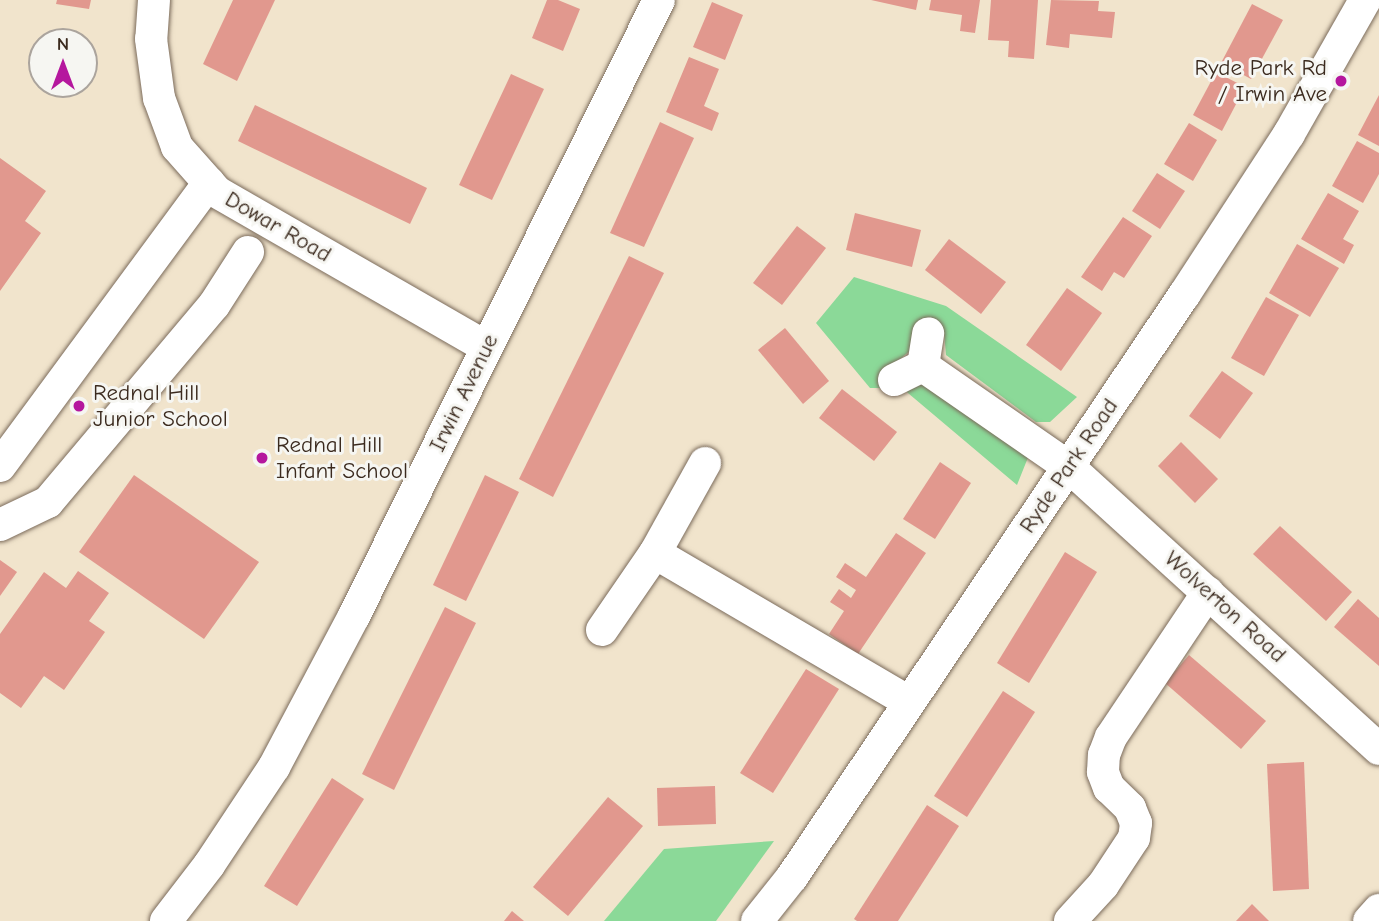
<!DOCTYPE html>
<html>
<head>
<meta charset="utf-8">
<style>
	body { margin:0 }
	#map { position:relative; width:1379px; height:921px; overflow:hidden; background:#f1e4cc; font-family:"Comic Neue",sans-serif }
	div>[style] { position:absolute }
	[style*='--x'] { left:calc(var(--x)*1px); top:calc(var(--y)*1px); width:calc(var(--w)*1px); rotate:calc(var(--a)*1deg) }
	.green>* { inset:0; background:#8bd998 }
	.building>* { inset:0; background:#e1988e }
	.roads { filter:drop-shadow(0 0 2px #7b6b5b) drop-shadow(0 0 2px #7b6b5b) }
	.minor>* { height:32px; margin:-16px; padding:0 16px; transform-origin:16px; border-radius:16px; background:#fff }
	.dots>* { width:19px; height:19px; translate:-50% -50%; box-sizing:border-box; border:4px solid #f6f6f2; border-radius:50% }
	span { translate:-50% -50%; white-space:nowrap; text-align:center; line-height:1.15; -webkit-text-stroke:6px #f6f6f2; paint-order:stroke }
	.poi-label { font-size:23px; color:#3b2a1e }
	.right { translate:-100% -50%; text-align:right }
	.left { translate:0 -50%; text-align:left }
	.street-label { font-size:23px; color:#3b2a1e }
	.north { position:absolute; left:28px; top:28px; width:70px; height:70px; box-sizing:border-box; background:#f6f6f2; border:2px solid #aba49d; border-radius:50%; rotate:0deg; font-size:19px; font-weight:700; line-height:28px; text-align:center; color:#3b2a1e }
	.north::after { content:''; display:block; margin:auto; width:24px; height:32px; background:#b5179e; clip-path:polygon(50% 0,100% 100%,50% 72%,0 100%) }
</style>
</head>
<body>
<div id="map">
	<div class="green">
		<i style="clip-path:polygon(854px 277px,946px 306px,1077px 397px,1050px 422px,1036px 422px,946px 355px,944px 332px,920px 328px,912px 349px,893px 365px,926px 378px,1031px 450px,1017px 485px,902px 388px,870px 388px,816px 323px)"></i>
		<i style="clip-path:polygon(774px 841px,716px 921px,604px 921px,664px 849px)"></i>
	</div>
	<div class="building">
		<i style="clip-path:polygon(57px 0,91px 0,89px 9px,56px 4px)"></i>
		<i style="clip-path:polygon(233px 0,275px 0,237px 81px,203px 64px)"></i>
		<i style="clip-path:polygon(547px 0,558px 0,580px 9px,563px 51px,532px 38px)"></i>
		<i style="clip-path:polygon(871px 0,918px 0,916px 10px)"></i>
		<i style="clip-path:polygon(931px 0,980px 0,975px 33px,960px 31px,962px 15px,929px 10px)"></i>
		<i style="clip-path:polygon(991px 0,1038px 0,1034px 59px,1008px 57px,1009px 41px,988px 40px)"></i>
		<i style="clip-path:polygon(1051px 0,1099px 1px,1098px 11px,1115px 12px,1112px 38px,1070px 34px,1069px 48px,1046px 45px)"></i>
		<i style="clip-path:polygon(712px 2px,743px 15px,725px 60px,693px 47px)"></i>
		<i style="clip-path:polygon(1252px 4px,1283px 20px,1251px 79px,1221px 63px)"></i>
		<i style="clip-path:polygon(689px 57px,719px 69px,704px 106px,719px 113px,712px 131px,666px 112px)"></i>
		<i style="clip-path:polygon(1216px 72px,1245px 87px,1222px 131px,1193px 115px)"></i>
		<i style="clip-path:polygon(511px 74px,544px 89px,492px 200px,459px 185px)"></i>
		<i style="clip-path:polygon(1379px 95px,1379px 146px,1358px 135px)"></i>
		<i style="clip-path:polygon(255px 105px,427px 188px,410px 224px,238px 141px)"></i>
		<i style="clip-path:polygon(660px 122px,694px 138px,644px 247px,610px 233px)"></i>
		<i style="clip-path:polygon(1189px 123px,1217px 140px,1193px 181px,1164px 164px)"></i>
		<i style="clip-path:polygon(1357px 141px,1379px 153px,1379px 174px,1363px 203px,1332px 186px)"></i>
		<i style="clip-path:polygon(0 158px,46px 191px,25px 221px,41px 233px,0 291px)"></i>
		<i style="clip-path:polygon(1157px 173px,1185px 191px,1160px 229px,1132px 211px)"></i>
		<i style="clip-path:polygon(1328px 193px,1359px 211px,1343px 239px,1354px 245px,1344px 264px,1301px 239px)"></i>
		<i style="clip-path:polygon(855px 213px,921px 230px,912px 267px,846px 250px)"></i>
		<i style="clip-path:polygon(1123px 217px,1152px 236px,1124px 278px,1114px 272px,1102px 291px,1081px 277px)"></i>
		<i style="clip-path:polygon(797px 226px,826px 248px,782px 305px,753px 283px)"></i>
		<i style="clip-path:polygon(949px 239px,1006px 282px,981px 314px,925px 270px)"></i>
		<i style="clip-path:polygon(1297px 244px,1339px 268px,1310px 317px,1269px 293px)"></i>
		<i style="clip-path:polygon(629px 256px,664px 273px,553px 497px,519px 479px)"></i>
		<i style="clip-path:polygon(1067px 288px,1102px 313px,1061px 371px,1026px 345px)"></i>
		<i style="clip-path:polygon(1266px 297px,1299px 315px,1264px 376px,1231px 358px)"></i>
		<i style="clip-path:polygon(785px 328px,829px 381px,803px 404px,758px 350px)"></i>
		<i style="clip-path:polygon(1222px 371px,1253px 393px,1220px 439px,1189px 416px)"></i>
		<i style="clip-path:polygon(842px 389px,897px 432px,874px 461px,819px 418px)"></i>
		<i style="clip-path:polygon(1181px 442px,1218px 479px,1195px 503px,1158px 466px)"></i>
		<i style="clip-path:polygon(940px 462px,971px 483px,935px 539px,903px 519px)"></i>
		<i style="clip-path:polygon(134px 475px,259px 562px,204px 639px,79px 552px)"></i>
		<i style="clip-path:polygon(485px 475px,519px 492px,466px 601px,433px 585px)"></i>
		<i style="clip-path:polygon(1280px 526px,1352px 592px,1326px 621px,1253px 554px)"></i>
		<i style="clip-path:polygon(896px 533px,926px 553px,858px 654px,829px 634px,844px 611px,830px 602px,839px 589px,851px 598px,856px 590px,836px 577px,845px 563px,866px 577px)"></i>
		<i style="clip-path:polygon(1065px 552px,1097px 572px,1029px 683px,997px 663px)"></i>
		<i style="clip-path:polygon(0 560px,17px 572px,0 596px)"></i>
		<i style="clip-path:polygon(78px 571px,109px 593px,89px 621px,105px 632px,64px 690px,44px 676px,21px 708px,0 693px,0 634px,44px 572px,66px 588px)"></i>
		<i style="clip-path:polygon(1358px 599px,1379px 618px,1379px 666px,1334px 627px)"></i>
		<i style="clip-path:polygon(445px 607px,476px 623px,394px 790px,362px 774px)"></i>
		<i style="clip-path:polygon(1189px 655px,1266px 721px,1241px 749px,1165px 683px)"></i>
		<i style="clip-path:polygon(806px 669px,839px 689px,773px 793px,740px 773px)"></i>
		<i style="clip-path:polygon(1003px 691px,1035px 712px,967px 817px,934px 796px)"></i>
		<i style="clip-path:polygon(1304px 762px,1309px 889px,1273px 891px,1267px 764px)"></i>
		<i style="clip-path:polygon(332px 778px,364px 799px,297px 906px,264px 886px)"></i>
		<i style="clip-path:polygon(715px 786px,716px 824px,658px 826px,657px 788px)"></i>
		<i style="clip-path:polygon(608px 797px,643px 826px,568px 916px,533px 887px)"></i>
		<i style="clip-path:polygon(927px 805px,959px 826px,898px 921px,857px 921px,854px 919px)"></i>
		<i style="clip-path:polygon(1252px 904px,1269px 921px,1236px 921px)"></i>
		<i style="clip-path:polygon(512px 911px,524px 921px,504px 921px)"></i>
	</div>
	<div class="roads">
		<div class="minor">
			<i style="--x:154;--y:0;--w:39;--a:94"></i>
			<i style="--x:151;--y:39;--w:60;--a:82.3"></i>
			<i style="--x:159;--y:98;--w:52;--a:69.8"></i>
			<i style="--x:177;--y:147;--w:60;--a:48.4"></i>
			<i style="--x:217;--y:192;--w:311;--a:29.9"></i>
			<i style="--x:923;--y:366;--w:178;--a:34.7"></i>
			<i style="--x:1069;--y:467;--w:419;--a:42.3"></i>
			<i style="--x:894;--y:380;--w:32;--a:-26"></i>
			<i style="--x:923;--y:366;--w:33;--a:-81"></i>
			<i style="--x:0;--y:466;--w:352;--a:-53.6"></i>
			<i style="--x:0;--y:525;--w:53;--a:-25.6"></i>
			<i style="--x:48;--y:502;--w:258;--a:-49.9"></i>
			<i style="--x:214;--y:305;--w:63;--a:-57.3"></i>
			<i style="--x:655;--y:553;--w:294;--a:30.4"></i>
			<i style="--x:602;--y:630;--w:93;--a:-55.5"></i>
			<i style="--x:655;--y:553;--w:103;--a:-60.9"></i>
			<i style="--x:166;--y:921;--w:71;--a:-52.5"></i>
			<i style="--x:209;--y:865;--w:118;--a:-56.4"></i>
			<i style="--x:274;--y:767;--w:171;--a:-62.1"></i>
			<i style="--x:354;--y:616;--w:687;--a:-63.66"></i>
			<i style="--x:757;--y:921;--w:56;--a:-51.5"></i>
			<i style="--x:792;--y:877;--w:702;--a:-56.04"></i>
			<i style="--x:1184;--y:295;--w:192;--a:-56.9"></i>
			<i style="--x:1289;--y:134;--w:154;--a:-60.4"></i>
			<i style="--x:1070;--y:921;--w:49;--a:-47.5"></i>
			<i style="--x:1103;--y:885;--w:56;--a:-56.6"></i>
			<i style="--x:1134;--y:838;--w:15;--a:-82"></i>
			<i style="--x:1136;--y:823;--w:16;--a:-112"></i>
			<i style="--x:1130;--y:808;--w:29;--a:-136"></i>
			<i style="--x:1109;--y:788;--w:17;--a:-111"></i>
			<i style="--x:1103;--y:772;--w:17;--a:-87"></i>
			<i style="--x:1104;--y:755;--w:19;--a:-69"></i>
			<i style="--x:1111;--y:737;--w:174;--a:-56.2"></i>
			<i style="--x:1369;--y:921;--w:15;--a:-48"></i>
		</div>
	</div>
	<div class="dots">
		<i style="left:1341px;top:81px;background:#b5179e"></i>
		<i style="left:79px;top:406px;background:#b5179e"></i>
		<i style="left:262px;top:458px;background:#b5179e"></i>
	</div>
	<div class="poi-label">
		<span class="right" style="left:1327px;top:81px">Ryde Park Rd<br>/ Irwin Ave</span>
		<span class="left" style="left:93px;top:406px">Rednal Hill<br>Junior School</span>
		<span class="left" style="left:276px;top:458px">Rednal Hill<br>Infant School</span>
	</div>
	<div class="street-label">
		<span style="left:278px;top:227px;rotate:30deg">Dowar Road</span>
		<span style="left:464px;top:393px;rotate:-64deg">Irwin Avenue</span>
		<span style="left:1069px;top:466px;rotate:-56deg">Ryde Park Road</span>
		<span style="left:1225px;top:607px;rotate:42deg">Wolverton Road</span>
	</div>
	<div class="north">N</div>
</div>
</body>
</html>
